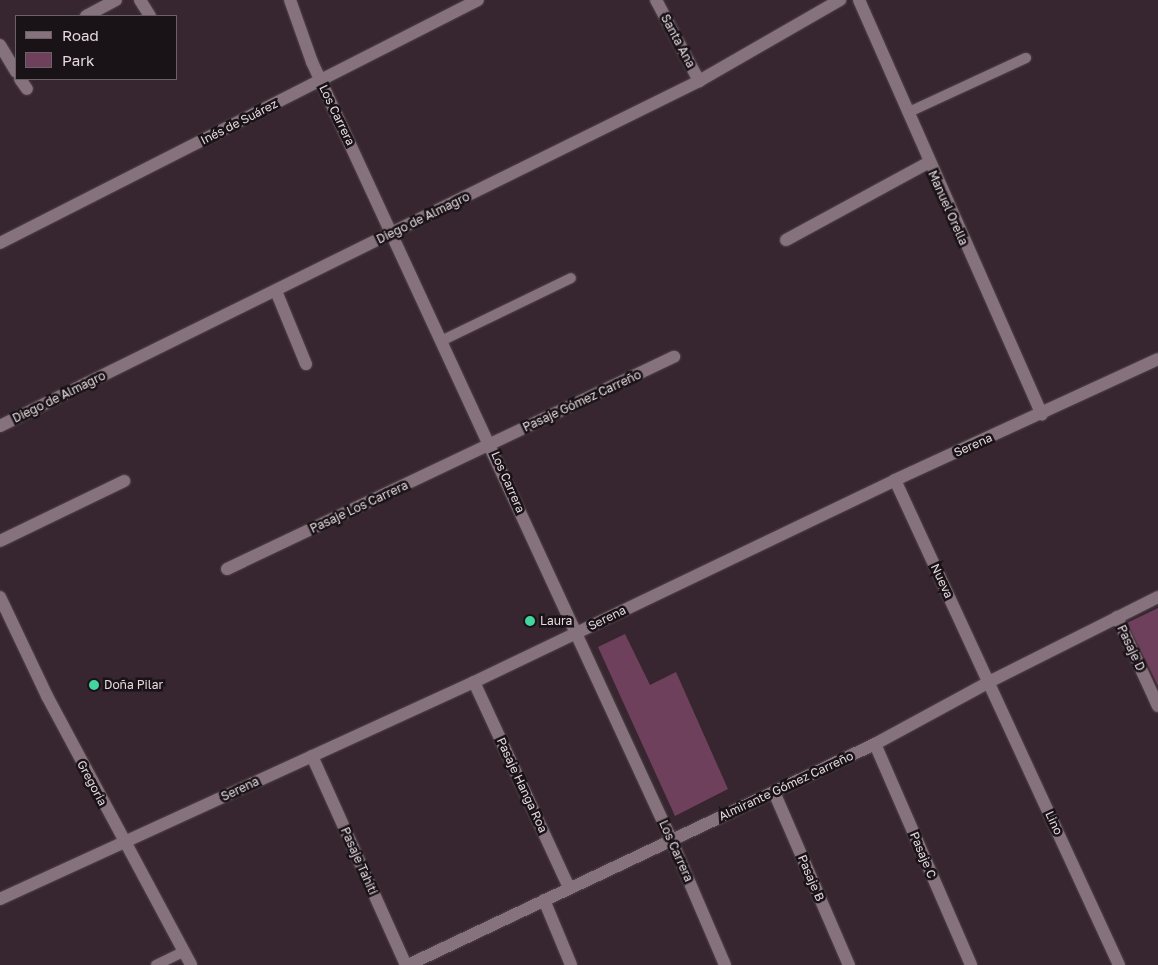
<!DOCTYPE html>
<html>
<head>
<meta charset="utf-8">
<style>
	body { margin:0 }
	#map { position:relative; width:1158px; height:965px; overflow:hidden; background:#37262f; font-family:"Golos Text",sans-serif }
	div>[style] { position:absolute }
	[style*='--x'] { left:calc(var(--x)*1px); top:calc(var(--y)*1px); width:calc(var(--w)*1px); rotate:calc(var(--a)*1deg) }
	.green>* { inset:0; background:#6e405b }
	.roads { filter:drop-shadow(0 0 1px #51444b) drop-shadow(0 0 1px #51444b) }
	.service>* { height:10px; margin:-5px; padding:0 5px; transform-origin:5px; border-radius:5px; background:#86727c }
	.minor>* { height:12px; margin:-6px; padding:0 6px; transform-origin:6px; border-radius:6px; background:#86727c }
	.tertiary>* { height:12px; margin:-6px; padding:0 6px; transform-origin:6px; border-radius:6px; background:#86727c }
	.dots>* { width:14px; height:14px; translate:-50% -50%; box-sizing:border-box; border:2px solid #191216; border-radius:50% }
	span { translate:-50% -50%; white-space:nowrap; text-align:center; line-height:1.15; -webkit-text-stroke:5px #191216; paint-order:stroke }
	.street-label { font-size:12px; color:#e4d9df }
	.poi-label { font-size:12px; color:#e4d9df }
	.left { translate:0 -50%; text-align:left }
	.legend { position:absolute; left:15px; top:15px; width:162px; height:65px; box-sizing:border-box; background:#191216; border:1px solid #6a6266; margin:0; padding:6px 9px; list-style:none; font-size:15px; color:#e4d9df }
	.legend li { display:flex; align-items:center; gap:10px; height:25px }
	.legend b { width:25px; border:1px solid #6a6266 }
</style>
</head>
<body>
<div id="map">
	<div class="green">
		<i style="clip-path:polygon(1158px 608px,1158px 686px,1127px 623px)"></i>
		<i style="clip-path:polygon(625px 634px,650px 685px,676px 672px,728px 789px,675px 816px,598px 647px)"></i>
	</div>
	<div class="roads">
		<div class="service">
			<i style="--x:909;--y:112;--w:129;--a:-24.8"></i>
			<i style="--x:443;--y:340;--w:142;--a:-25.8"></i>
			<i style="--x:156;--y:965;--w:30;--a:-26"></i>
		</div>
		<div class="minor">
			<i style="--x:140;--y:0;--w:19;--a:58"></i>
			<i style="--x:290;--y:0;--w:66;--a:70.5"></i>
			<i style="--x:312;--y:62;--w:856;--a:65.2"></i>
			<i style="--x:671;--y:839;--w:137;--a:66.8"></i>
			<i style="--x:656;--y:0;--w:92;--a:62"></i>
			<i style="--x:859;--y:0;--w:453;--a:66.2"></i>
			<i style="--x:86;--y:16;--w:34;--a:-28"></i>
			<i style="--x:0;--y:45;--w:31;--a:59"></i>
			<i style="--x:20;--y:79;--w:12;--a:55"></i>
			<i style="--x:786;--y:240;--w:162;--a:-28.5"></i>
			<i style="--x:0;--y:243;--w:536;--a:-26.95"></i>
			<i style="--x:276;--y:291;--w:79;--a:67.7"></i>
			<i style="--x:0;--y:426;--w:780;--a:-26.27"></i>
			<i style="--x:699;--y:81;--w:163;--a:-29.9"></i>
			<i style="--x:895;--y:480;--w:534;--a:65.21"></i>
			<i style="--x:0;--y:541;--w:138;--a:-25.8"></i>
			<i style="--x:227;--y:569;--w:495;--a:-25.4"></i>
			<i style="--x:1117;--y:617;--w:98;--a:65.3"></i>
			<i style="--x:474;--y:682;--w:227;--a:65.2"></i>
			<i style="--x:875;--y:744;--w:241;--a:66.5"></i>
			<i style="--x:312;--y:756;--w:229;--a:65.8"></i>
			<i style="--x:774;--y:792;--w:189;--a:66.6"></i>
			<i style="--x:544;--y:900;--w:70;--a:67.4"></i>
			<i style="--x:408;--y:965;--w:517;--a:-25.33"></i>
			<i style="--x:875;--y:744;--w:130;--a:-28.5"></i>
			<i style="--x:989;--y:682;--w:189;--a:-26.7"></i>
		</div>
		<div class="tertiary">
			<i style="--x:0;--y:597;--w:110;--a:64.6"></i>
			<i style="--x:47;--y:696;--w:305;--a:61.8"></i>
			<i style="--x:0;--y:899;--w:521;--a:-24.6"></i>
			<i style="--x:474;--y:682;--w:467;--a:-25.6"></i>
			<i style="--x:895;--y:480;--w:289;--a:-24.7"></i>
		</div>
	</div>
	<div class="dots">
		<i style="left:530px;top:621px;background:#44d49f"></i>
		<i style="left:94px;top:685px;background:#44d49f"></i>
	</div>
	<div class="street-label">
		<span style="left:678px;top:41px;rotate:62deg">Santa Ana</span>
		<span style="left:337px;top:115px;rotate:64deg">Los Carrera</span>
		<span style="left:239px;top:122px;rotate:-27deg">Inés de Suárez</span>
		<span style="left:948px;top:208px;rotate:66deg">Manuel Orella</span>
		<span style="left:423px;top:218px;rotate:-26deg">Diego de Almagro</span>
		<span style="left:59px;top:397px;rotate:-26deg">Diego de Almagro</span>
		<span style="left:582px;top:401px;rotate:-25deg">Pasaje Gómez Carreño</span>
		<span style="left:973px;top:445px;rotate:-24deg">Serena</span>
		<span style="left:508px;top:482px;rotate:66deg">Los Carrera</span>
		<span style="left:359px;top:507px;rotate:-25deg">Pasaje Los Carrera</span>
		<span style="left:942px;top:581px;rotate:65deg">Nueva</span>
		<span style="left:607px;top:618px;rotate:-26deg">Serena</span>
		<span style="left:1131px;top:648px;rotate:65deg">Pasaje D</span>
		<span style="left:92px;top:783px;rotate:62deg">Gregoria</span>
		<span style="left:522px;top:785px;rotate:65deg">Pasaje Hanga Roa</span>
		<span style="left:786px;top:786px;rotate:-25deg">Almirante Gómez Carreño</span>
		<span style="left:240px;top:789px;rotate:-25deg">Serena</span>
		<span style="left:1054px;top:823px;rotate:65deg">Lino</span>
		<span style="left:676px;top:851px;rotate:66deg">Los Carrera</span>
		<span style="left:923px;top:855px;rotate:67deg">Pasaje C</span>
		<span style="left:359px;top:861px;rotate:66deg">Pasaje Tahiti</span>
		<span style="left:811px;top:878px;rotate:67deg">Pasaje B</span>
	</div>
	<div class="poi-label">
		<span class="left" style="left:540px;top:621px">Laura</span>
		<span class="left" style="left:104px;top:685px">Doña Pilar</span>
	</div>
	<ul class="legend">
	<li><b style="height:6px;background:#86727c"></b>Road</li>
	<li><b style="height:14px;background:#6e405b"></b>Park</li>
	</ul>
</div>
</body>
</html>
